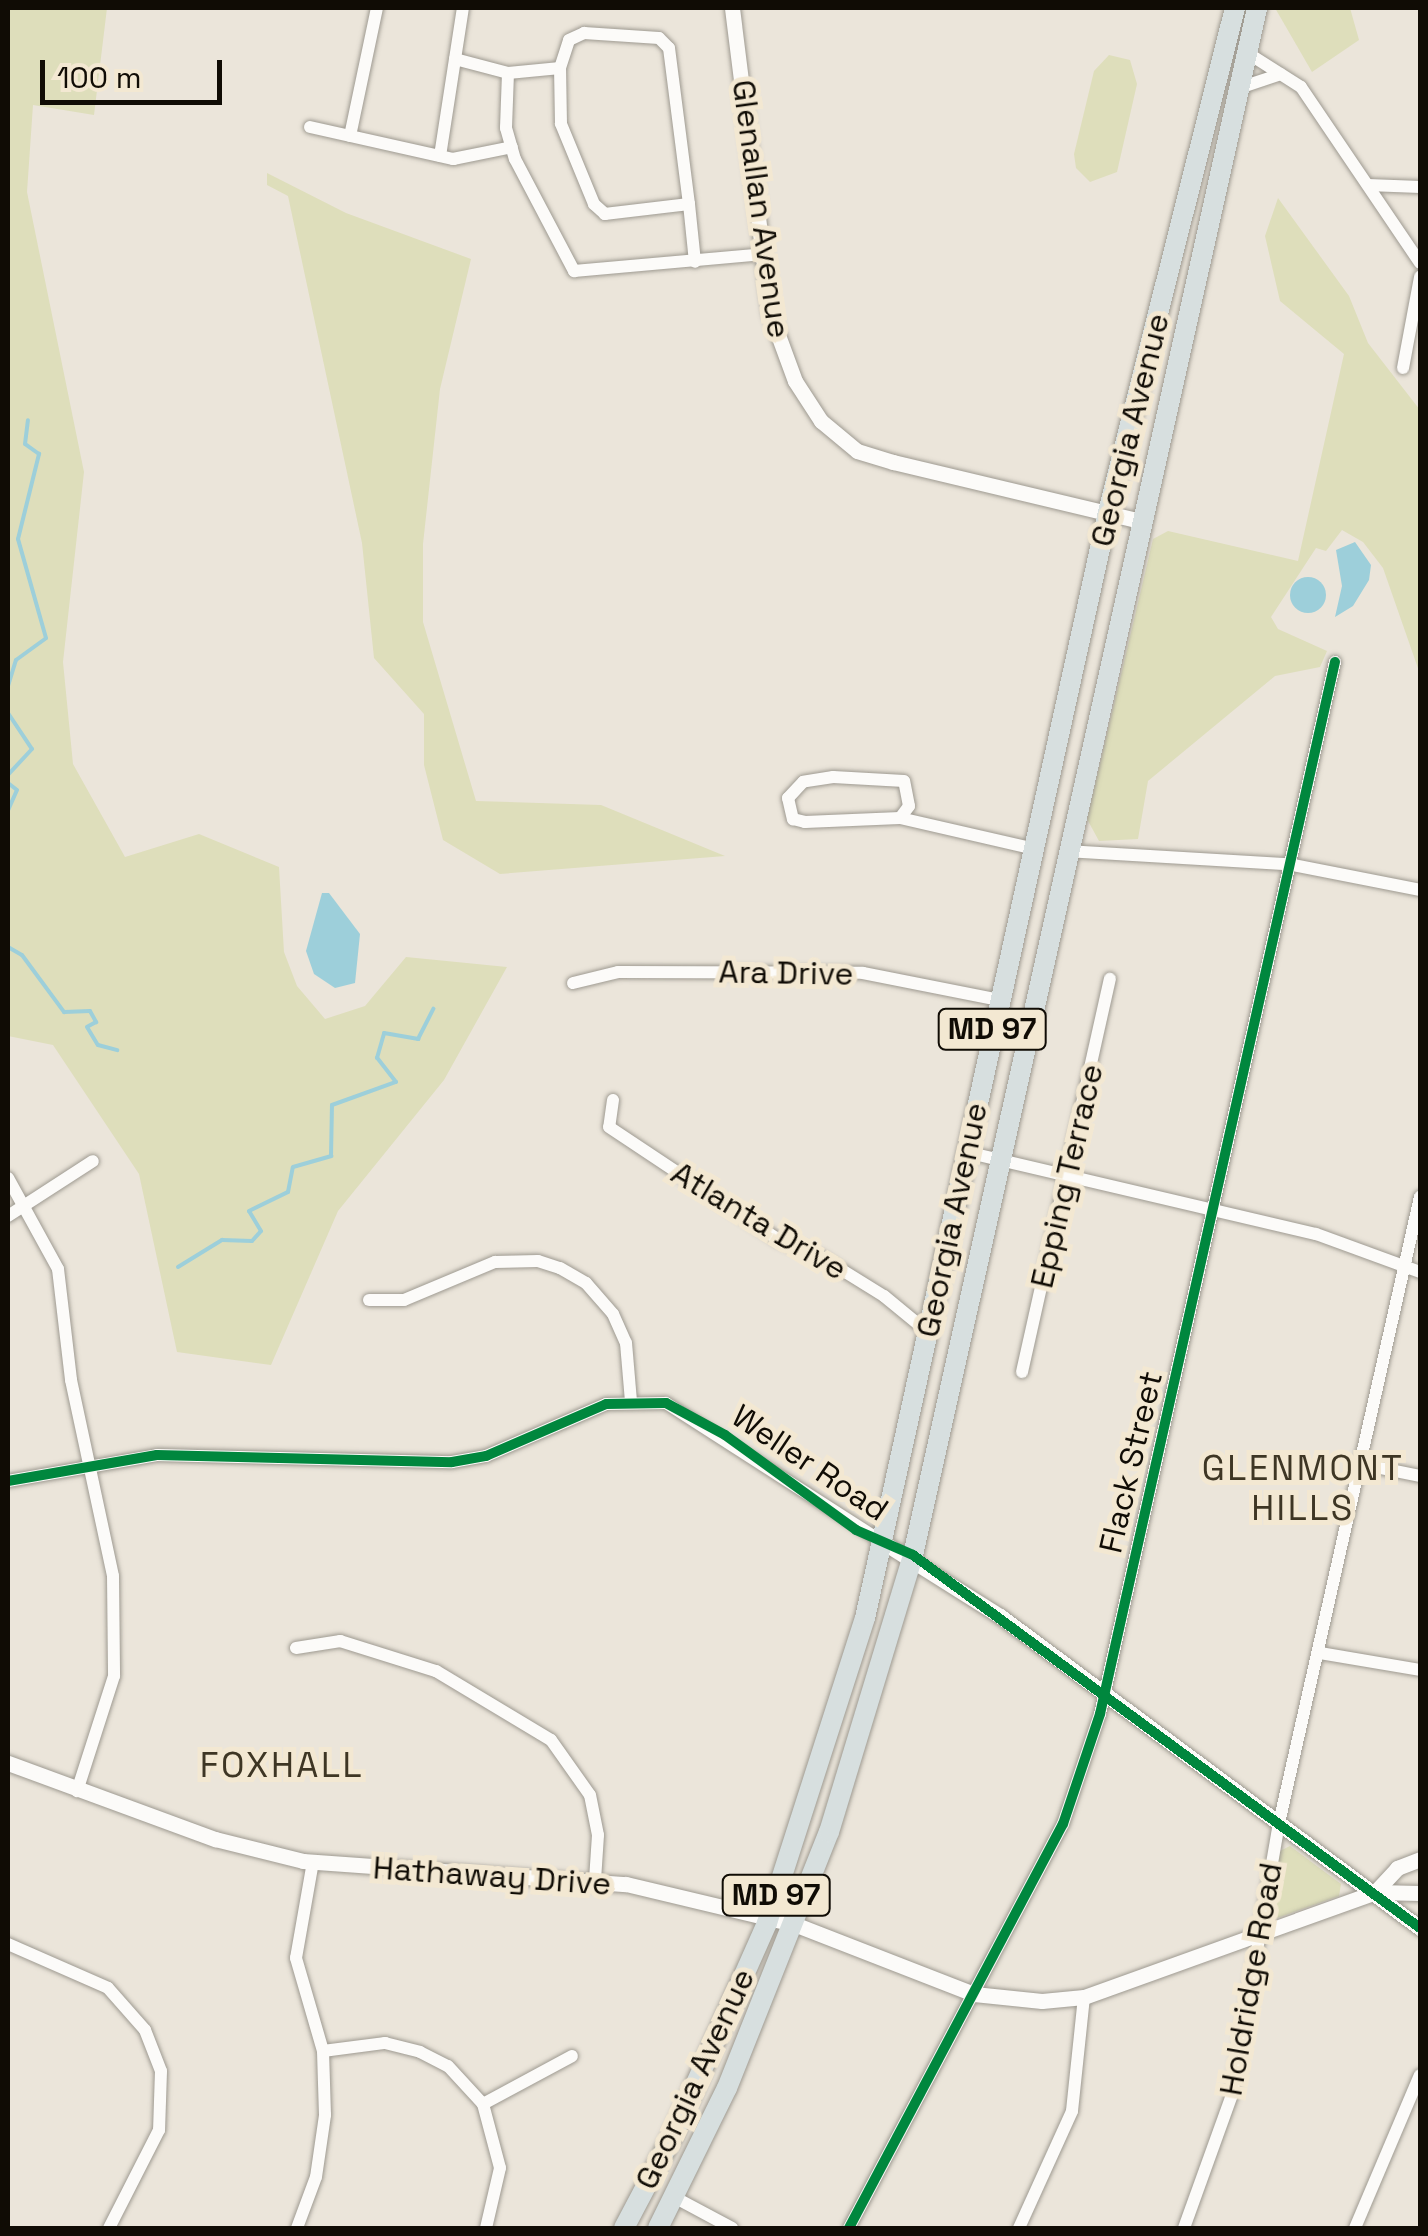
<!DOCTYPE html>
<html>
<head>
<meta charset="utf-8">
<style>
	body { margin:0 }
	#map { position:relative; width:1428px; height:2236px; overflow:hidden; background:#ebe5da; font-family:"Space Grotesk",sans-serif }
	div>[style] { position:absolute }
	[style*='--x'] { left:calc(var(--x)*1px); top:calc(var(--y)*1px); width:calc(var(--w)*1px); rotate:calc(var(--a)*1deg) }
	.green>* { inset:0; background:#dedebb }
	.water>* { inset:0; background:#9dcfda }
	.round { border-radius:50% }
	.stream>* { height:4px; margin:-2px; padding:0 2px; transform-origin:2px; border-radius:2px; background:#9dcfda }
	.roads { filter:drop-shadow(0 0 2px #9e9a91) drop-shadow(0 0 2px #9e9a91) }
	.minor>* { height:12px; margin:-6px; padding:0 6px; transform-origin:6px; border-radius:6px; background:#fcfbf9 }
	.tertiary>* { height:15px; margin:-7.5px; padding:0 7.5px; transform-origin:7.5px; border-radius:7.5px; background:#fcfbf9 }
	.primary>* { height:20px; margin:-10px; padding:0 10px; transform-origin:10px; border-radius:10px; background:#d7dfdf }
	.cycleway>* { height:10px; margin:-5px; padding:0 5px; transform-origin:5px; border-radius:5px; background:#00873e }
	span { translate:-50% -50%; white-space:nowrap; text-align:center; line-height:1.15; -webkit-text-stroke:10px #f3e8d2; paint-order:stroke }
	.shield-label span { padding:2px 8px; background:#f3e8d2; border:2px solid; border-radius:8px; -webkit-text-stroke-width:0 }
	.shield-label { font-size:30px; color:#100c05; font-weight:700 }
	.street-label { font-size:32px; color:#100c05 }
	.neighbourhood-label { font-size:35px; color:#3e3624; letter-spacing:2.5px }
	.frame { position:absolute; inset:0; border:10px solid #100c05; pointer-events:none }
	.scale { position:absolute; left:40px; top:60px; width:182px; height:45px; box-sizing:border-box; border:5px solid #100c05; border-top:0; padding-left:12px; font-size:30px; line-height:35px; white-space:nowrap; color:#100c05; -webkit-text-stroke:8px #f3e8d2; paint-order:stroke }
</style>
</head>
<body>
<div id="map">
	<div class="green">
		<i style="clip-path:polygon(8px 8px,107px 8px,94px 115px,33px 105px,27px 192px,84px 472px,63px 662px,73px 764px,125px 857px,199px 834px,279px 867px,284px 952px,297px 986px,325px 1019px,365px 1006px,406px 957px,507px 967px,444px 1080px,338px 1211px,271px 1365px,177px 1352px,139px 1174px,53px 1045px,8px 1036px)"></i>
		<i style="clip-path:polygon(1275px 8px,1350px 8px,1359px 40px,1312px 72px)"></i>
		<i style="clip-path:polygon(1109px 55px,1130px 60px,1137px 84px,1117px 172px,1090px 182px,1076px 168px,1074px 154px,1094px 71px)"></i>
		<i style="clip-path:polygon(267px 173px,346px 213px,471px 259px,440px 389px,423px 544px,423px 622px,476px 801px,601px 805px,725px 856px,500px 874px,443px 840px,424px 765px,424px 714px,374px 658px,362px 543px,288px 196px,267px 185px)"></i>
		<i style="clip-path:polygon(1278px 198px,1349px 296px,1368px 343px,1420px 410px,1420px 674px,1383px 568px,1363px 542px,1342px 530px,1326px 551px,1316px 548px,1271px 617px,1278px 629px,1327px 651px,1320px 667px,1275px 676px,1148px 781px,1138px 839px,1099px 841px,1087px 819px,1153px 539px,1168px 531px,1298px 561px,1344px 354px,1280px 301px,1265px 236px)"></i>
		<i style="clip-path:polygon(1290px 1846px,1341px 1884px,1339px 1896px,1277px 1918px,1267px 1910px,1280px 1851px)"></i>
	</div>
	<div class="water">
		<i style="clip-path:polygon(1355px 542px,1371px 565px,1369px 580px,1353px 606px,1335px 617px,1342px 586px,1336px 550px)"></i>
		<i class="round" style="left:1290px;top:577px;width:36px;height:36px"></i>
		<i style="clip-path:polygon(322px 893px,329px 893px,360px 934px,355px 983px,335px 988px,314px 974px,306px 951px)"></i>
	</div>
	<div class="stream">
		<i style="--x:8;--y:686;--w:27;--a:-73"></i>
		<i style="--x:16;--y:660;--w:37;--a:-36"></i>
		<i style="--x:46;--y:638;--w:103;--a:-105.8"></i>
		<i style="--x:18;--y:539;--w:88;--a:-76.1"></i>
		<i style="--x:39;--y:454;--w:17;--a:-144"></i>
		<i style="--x:25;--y:444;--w:24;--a:-83"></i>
		<i style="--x:8;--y:713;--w:43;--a:56.3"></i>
		<i style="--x:32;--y:749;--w:35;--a:133"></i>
		<i style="--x:8;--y:783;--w:11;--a:38"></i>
		<i style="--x:17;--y:790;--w:22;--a:114"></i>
		<i style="--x:8;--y:947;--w:16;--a:30"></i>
		<i style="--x:22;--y:955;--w:71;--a:53.6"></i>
		<i style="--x:64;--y:1012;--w:26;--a:-2"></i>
		<i style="--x:90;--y:1011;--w:13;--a:61"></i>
		<i style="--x:96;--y:1022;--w:10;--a:151"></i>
		<i style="--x:87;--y:1027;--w:21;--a:59"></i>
		<i style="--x:98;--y:1045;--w:20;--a:15"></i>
		<i style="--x:178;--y:1267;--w:52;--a:-31.5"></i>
		<i style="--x:222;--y:1240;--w:30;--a:2"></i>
		<i style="--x:252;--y:1241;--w:13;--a:-48"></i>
		<i style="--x:261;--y:1231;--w:23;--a:-121"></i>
		<i style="--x:249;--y:1211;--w:43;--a:-26"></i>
		<i style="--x:288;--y:1192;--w:25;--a:-79"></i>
		<i style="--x:293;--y:1167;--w:40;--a:-16"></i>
		<i style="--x:331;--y:1156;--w:51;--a:-88.9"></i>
		<i style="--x:332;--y:1105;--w:68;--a:-19.8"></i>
		<i style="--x:396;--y:1082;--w:31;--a:-128"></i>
		<i style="--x:377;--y:1058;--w:26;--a:-74"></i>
		<i style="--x:384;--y:1033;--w:35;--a:10"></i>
		<i style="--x:418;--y:1039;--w:34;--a:-63"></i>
	</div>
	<div class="roads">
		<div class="minor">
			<i style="--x:1246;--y:52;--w:65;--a:32.5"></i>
			<i style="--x:1301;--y:87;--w:212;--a:55.9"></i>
			<i style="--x:455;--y:59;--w:55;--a:14.8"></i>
			<i style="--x:560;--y:68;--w:52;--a:174.5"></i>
			<i style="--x:508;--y:73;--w:55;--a:92.1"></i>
			<i style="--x:506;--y:128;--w:32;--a:74"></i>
			<i style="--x:515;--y:159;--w:127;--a:62.2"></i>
			<i style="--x:574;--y:271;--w:190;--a:-5.1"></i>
			<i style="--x:1239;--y:88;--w:44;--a:-18.4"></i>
			<i style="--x:310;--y:127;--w:147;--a:12.6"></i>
			<i style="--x:453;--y:159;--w:60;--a:-11.5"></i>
			<i style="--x:350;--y:136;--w:131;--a:-78.1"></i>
			<i style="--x:440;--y:156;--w:150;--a:-81.2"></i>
			<i style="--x:1368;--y:185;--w:52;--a:2.2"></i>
			<i style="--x:689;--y:204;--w:85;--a:173.2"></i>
			<i style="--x:605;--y:214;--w:15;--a:-138"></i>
			<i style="--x:594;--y:204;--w:87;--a:-112.4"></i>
			<i style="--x:561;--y:124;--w:56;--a:-91"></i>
			<i style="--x:560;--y:68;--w:29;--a:-72"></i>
			<i style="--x:569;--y:40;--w:17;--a:-25"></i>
			<i style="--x:584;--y:33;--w:75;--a:3.8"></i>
			<i style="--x:659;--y:38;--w:14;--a:45"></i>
			<i style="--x:669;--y:48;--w:157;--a:82.7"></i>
			<i style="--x:689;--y:204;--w:58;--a:84.1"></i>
			<i style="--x:1403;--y:368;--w:93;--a:-79.4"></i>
			<i style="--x:900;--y:818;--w:15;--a:-53"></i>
			<i style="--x:909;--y:806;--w:25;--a:-101"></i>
			<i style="--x:904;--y:781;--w:71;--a:-176.8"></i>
			<i style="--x:833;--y:777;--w:30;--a:171"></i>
			<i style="--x:803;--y:782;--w:22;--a:133"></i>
			<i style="--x:788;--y:798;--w:22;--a:77"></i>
			<i style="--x:793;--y:819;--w:12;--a:14"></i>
			<i style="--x:805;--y:822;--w:95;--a:-2.4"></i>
			<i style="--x:900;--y:818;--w:139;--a:12.9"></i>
			<i style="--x:1066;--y:851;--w:222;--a:3.4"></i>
			<i style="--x:1288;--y:864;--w:135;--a:11.1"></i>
			<i style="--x:573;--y:983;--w:46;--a:-13.7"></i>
			<i style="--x:618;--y:972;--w:245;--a:0.2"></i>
			<i style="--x:863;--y:973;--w:139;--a:11.2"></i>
			<i style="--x:613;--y:1100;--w:27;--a:98"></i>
			<i style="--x:609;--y:1127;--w:204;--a:33.6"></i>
			<i style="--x:779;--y:1240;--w:45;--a:22"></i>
			<i style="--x:821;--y:1257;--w:74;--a:31.8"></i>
			<i style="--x:884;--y:1296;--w:58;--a:39.4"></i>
			<i style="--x:966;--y:1152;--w:359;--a:13.2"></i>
			<i style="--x:1316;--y:1234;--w:111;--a:20.1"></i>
			<i style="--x:8;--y:1178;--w:104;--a:61.2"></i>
			<i style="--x:58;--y:1269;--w:112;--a:83.3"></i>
			<i style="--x:71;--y:1380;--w:200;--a:77.9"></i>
			<i style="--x:113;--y:1576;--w:100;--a:89.4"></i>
			<i style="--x:114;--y:1676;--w:121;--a:107.8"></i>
			<i style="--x:8;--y:1216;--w:101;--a:-32.9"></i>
			<i style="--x:369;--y:1300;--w:35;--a:0"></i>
			<i style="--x:404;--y:1300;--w:99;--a:-22.7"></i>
			<i style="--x:495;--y:1262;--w:43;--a:-1.3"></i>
			<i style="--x:538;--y:1261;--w:23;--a:18"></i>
			<i style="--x:560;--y:1268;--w:30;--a:30"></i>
			<i style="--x:586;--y:1283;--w:41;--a:48.9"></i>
			<i style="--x:613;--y:1314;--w:32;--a:66"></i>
			<i style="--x:626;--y:1343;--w:58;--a:85.1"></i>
			<i style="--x:1022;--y:1372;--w:403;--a:-77.4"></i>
			<i style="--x:1361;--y:1464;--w:60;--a:11.5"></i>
			<i style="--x:8;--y:1481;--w:151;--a:-9.9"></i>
			<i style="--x:157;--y:1455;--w:295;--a:1.4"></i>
			<i style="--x:452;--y:1462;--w:35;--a:-10"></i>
			<i style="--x:486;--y:1456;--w:131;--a:-23.4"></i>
			<i style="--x:606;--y:1404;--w:60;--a:-1"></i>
			<i style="--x:666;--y:1403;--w:259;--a:32.7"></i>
			<i style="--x:296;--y:1648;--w:45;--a:-9"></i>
			<i style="--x:340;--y:1641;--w:101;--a:17.4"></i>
			<i style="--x:436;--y:1671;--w:134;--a:31"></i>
			<i style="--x:551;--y:1740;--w:67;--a:54.7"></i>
			<i style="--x:590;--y:1795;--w:41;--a:78.7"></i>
			<i style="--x:598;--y:1835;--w:45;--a:93.8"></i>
			<i style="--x:1320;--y:1653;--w:101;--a:9.6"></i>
			<i style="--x:8;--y:1944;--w:109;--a:23.7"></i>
			<i style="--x:108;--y:1988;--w:56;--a:48.6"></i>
			<i style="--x:145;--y:2030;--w:44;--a:68.7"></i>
			<i style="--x:161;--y:2071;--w:59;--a:91.9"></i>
			<i style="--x:159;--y:2130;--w:110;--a:117"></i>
			<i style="--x:323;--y:2051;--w:63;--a:-7.4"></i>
			<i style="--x:385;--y:2043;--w:36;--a:14"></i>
			<i style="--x:420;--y:2052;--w:31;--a:27"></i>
			<i style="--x:448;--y:2066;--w:52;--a:47.4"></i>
			<i style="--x:483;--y:2104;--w:66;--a:75.1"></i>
			<i style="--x:500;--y:2168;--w:62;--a:103.1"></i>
			<i style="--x:483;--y:2104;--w:101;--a:-28.3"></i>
			<i style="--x:674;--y:2197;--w:66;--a:28.1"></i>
			<i style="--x:297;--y:2228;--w:54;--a:-69.6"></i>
			<i style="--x:316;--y:2177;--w:63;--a:-81.7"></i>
			<i style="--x:325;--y:2115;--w:64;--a:-91.8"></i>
			<i style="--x:323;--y:2051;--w:97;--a:-106.2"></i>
			<i style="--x:296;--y:1958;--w:97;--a:-80"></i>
			<i style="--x:849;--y:2228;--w:457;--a:-62.1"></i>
			<i style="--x:1063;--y:1824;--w:116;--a:-71.4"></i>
			<i style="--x:1100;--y:1714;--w:1078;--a:-77.41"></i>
			<i style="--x:1019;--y:2228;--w:128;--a:-65.6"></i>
			<i style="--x:1072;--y:2111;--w:115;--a:-84"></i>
			<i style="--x:1184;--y:2228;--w:141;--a:-70.2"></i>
			<i style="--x:1232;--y:2095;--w:276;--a:-80.2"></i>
			<i style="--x:1279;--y:1823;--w:642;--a:-77.31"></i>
			<i style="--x:1355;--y:2228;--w:166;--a:-67"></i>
		</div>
		<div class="tertiary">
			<i style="--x:732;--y:8;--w:307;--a:82.9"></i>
			<i style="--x:770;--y:313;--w:72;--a:69.8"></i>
			<i style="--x:795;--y:381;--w:48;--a:57"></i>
			<i style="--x:821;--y:421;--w:47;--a:39.8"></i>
			<i style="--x:857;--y:451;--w:38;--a:17"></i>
			<i style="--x:893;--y:462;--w:255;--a:13.4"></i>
			<i style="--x:884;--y:1543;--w:137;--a:32.2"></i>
			<i style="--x:1000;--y:1616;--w:523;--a:36.61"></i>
			<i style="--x:8;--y:1763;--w:221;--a:20.2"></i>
			<i style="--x:215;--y:1839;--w:91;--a:14"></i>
			<i style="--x:303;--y:1861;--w:324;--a:4.1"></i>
			<i style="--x:626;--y:1884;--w:173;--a:13.4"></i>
			<i style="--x:794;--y:1924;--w:193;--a:21.3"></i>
			<i style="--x:974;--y:1994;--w:68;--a:5.9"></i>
			<i style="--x:1042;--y:2001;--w:42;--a:-5.4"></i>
			<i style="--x:1084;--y:1997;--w:309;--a:-19.8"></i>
			<i style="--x:1375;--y:1892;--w:45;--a:1.3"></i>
			<i style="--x:1375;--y:1892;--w:33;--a:-47"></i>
			<i style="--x:1397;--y:1868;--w:25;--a:-21"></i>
		</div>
		<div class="primary">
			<i style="--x:624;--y:2228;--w:107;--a:-62.2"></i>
			<i style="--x:674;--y:2133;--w:230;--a:-66.1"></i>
			<i style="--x:767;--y:1923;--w:320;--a:-72.2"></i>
			<i style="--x:865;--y:1618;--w:1128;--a:-77.61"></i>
			<i style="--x:1107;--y:516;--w:524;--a:-75.86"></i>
			<i style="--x:658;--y:2228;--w:156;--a:-63.8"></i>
			<i style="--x:727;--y:2088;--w:276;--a:-68.3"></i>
			<i style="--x:829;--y:1832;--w:289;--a:-73.1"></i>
			<i style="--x:913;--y:1555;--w:1585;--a:-77.46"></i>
		</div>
	</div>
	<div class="cycleway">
		<i style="--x:8;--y:1481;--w:151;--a:-9.9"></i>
		<i style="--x:157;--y:1455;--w:295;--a:1.4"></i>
		<i style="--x:452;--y:1462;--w:35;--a:-10"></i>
		<i style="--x:486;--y:1456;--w:131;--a:-23.4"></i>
		<i style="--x:606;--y:1404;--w:60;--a:-1"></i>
		<i style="--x:666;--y:1403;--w:67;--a:28.5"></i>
		<i style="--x:725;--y:1435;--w:162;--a:35.9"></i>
		<i style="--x:856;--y:1530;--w:62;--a:23.7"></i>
		<i style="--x:913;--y:1555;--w:629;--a:36.34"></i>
		<i style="--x:849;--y:2228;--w:457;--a:-62.1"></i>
		<i style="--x:1063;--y:1824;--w:116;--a:-71.4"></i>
		<i style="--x:1100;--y:1714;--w:1078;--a:-77.41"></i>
	</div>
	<div class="shield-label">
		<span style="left:992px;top:1029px">MD 97</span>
		<span style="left:776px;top:1895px">MD 97</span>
	</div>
	<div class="street-label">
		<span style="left:761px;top:209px;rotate:82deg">Glenallan Avenue</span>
		<span style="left:1130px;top:430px;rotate:-76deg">Georgia Avenue</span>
		<span style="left:786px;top:973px;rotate:1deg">Ara Drive</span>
		<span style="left:1067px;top:1176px;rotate:-77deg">Epping Terrace</span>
		<span style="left:952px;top:1220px;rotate:-78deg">Georgia Avenue</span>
		<span style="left:759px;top:1221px;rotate:31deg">Atlanta Drive</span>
		<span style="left:1131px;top:1462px;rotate:-77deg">Flack Street</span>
		<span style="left:810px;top:1463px;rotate:34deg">Weller Road</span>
		<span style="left:492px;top:1876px;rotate:4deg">Hathaway Drive</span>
		<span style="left:1251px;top:1979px;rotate:-80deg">Holdridge Road</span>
		<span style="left:695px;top:2079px;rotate:-65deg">Georgia Avenue</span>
	</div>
	<div class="neighbourhood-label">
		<span style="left:1303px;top:1488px">GLENMONT<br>HILLS</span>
		<span style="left:282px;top:1765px">FOXHALL</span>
	</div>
	<div class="frame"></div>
	<div class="scale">100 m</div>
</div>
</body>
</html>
